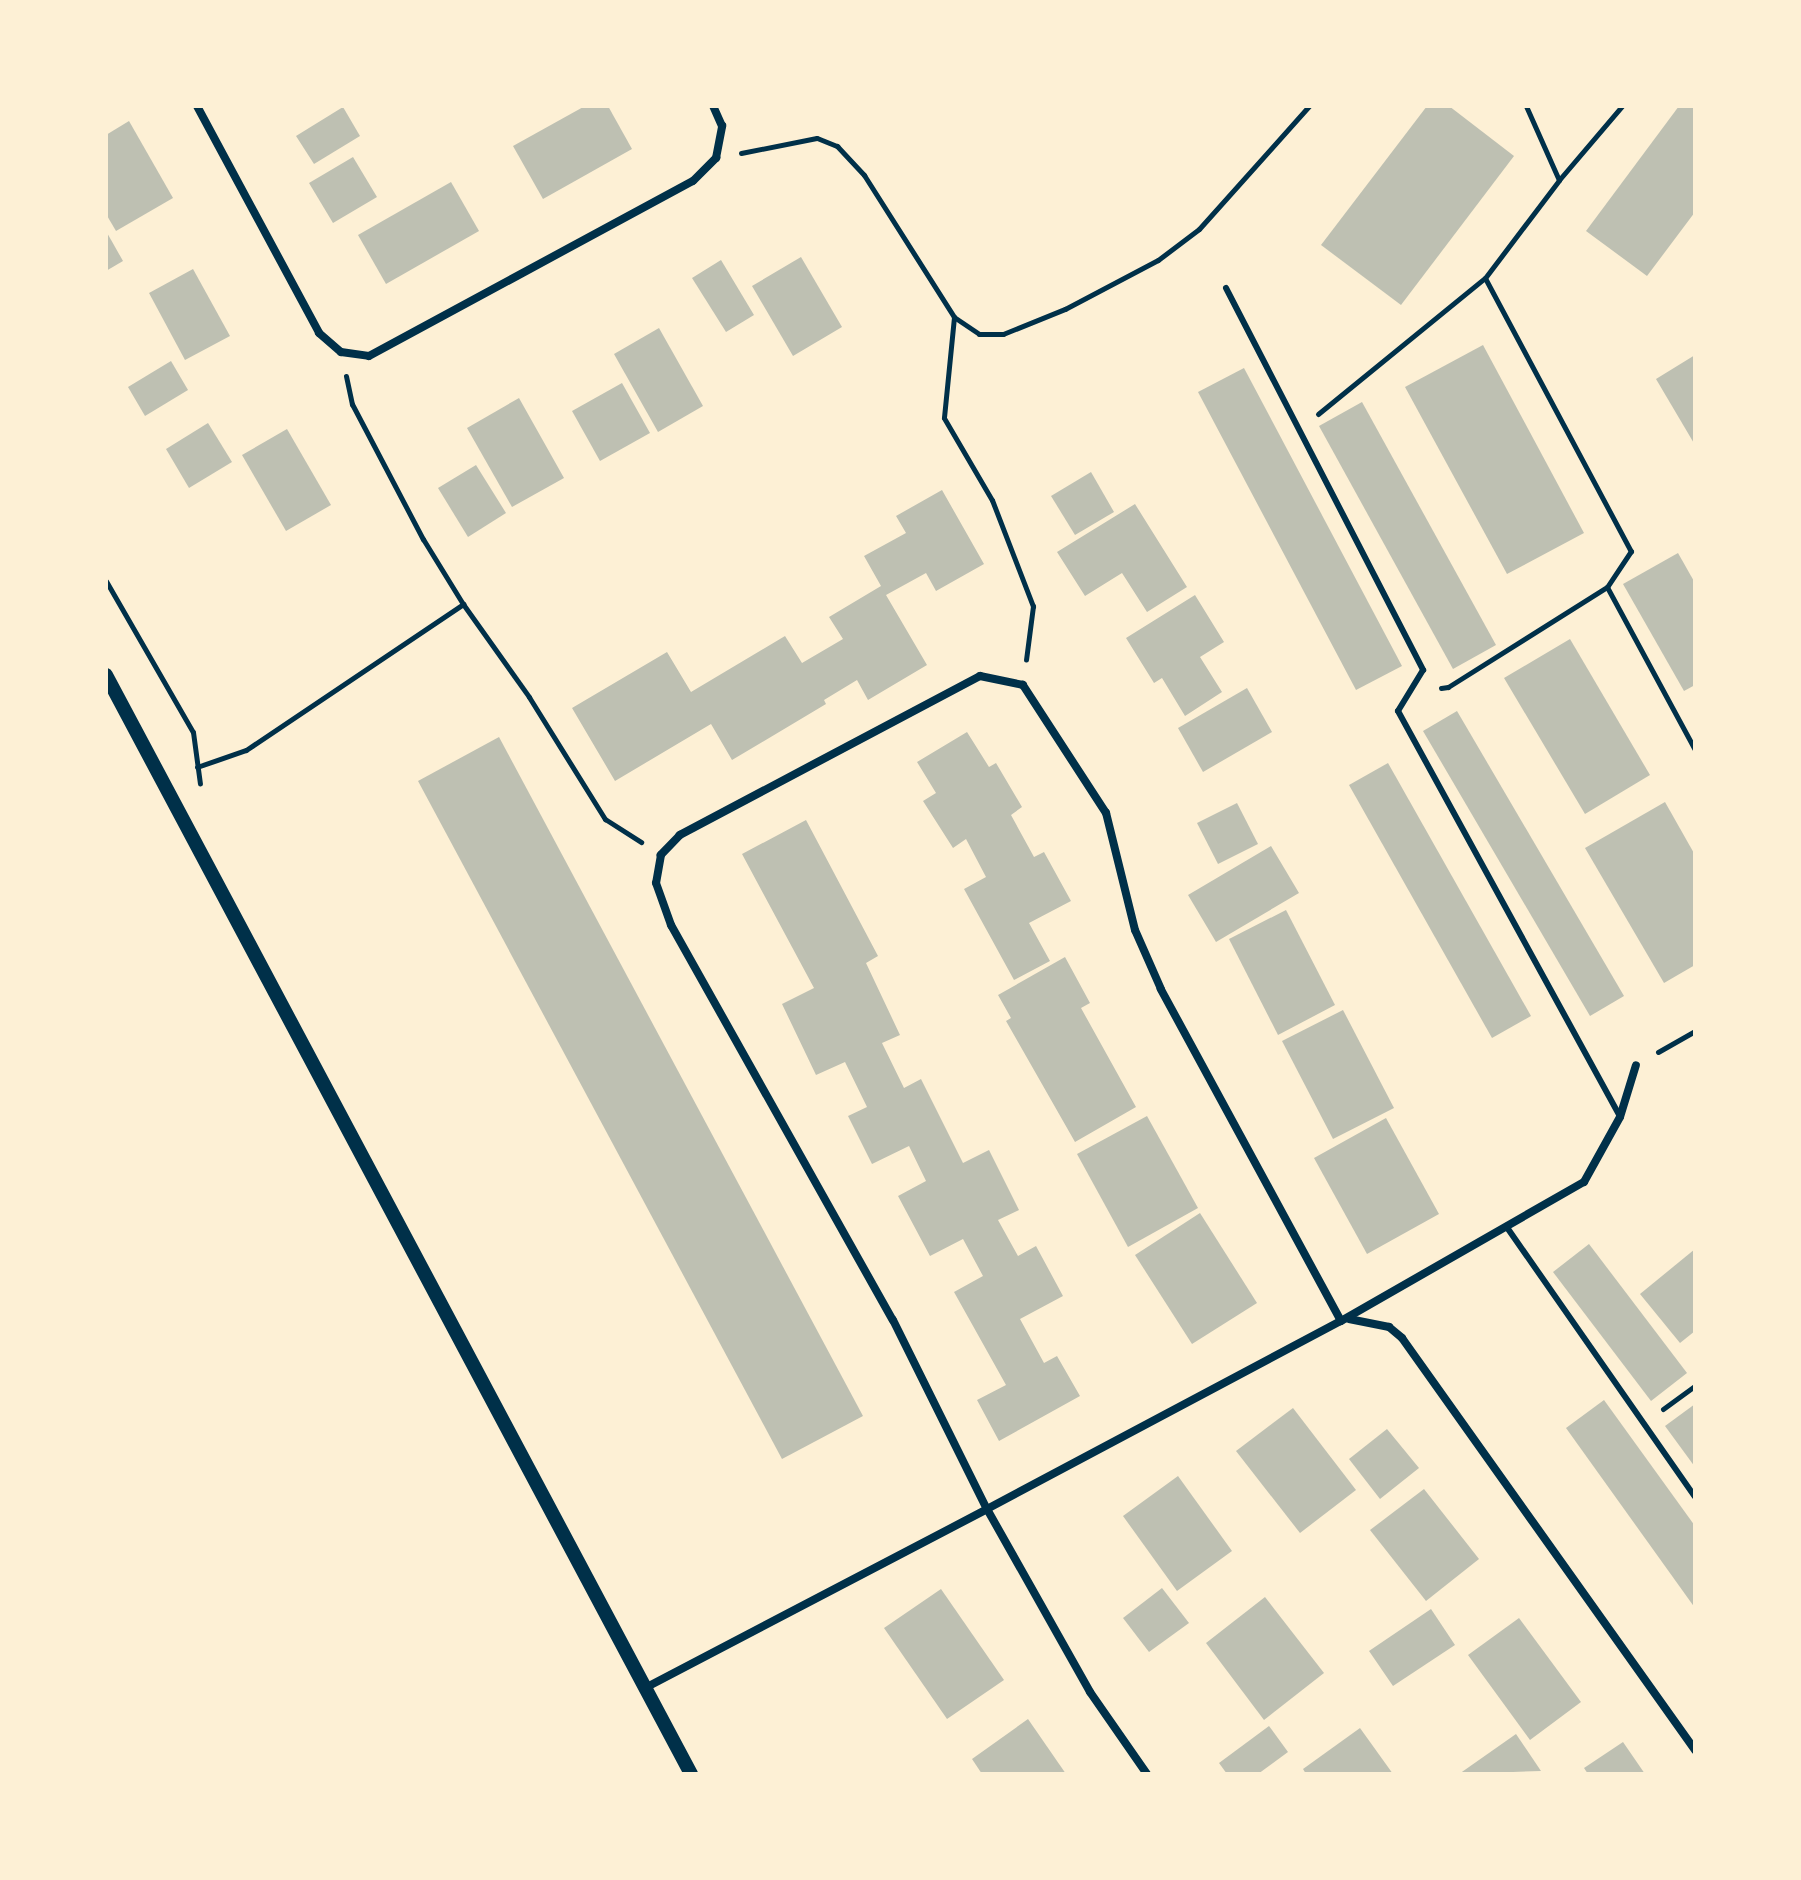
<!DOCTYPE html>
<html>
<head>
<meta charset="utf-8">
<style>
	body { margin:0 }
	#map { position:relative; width:1801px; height:1880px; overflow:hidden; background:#fdf0d5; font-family:"Noto Sans",sans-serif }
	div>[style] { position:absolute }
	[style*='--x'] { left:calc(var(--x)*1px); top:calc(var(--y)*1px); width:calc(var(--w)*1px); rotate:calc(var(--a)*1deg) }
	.building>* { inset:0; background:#bec0b2 }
	.path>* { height:5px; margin:-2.5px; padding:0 2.5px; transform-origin:2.5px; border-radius:2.5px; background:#003049 }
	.service>* { height:6px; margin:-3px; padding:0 3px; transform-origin:3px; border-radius:3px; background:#003049 }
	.minor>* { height:8px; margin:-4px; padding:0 4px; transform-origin:4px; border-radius:4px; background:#003049 }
	.tertiary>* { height:14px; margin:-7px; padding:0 7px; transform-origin:7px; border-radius:7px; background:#003049 }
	span { translate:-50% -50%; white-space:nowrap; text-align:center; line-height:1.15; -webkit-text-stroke:7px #fdf0d5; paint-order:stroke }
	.frame { position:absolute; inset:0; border:108px solid #fdf0d5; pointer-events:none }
</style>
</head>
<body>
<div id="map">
	<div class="building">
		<i style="clip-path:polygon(585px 106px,608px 106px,632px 149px,543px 199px,513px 146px)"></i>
		<i style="clip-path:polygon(1427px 106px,1449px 106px,1514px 156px,1401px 305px,1321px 245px)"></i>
		<i style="clip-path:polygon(1679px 106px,1695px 106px,1695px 212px,1647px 276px,1586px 231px)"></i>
		<i style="clip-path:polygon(343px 107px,360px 136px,314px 164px,296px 136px)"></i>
		<i style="clip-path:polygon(129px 121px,173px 198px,116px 231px,106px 214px,106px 135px)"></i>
		<i style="clip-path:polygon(353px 157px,377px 197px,333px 223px,309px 183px)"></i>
		<i style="clip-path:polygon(451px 182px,479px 231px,386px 284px,358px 235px)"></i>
		<i style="clip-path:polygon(106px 231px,123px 261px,106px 271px)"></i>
		<i style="clip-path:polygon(801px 257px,842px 327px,793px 356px,752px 286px)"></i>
		<i style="clip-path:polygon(721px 260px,754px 315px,726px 332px,692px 278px)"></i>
		<i style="clip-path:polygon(193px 269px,230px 336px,185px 360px,149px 293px)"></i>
		<i style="clip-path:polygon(659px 328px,703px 406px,658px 432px,614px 354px)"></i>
		<i style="clip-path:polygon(1483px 345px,1584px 533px,1507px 574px,1405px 387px)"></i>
		<i style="clip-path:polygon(1695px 355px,1695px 445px,1656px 379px)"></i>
		<i style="clip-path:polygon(171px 361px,188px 390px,145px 416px,128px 387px)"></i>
		<i style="clip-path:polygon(1244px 368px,1402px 666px,1356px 690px,1198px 392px)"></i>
		<i style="clip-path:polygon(622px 383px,650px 433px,600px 461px,572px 411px)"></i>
		<i style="clip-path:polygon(519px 398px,564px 478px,512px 507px,467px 428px)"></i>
		<i style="clip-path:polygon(1362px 402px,1496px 645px,1453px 669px,1319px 426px)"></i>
		<i style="clip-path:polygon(208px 423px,232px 462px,189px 488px,166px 449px)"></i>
		<i style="clip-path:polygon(287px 429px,331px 505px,286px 531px,242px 455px)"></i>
		<i style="clip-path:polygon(476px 465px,506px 513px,468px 537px,438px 488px)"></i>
		<i style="clip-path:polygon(1091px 472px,1114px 512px,1075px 535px,1051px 496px)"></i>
		<i style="clip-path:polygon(942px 490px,984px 564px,936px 591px,926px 573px,886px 595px,927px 665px,868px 700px,857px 680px,824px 700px,826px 704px,732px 760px,711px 724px,615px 781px,572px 708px,667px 652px,691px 692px,785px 636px,802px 663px,843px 639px,829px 617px,881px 586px,864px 556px,906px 533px,896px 516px)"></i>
		<i style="clip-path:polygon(1135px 504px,1187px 587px,1147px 612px,1122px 573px,1085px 596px,1057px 552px)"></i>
		<i style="clip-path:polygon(1678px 553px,1695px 583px,1695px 685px,1684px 691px,1623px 584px)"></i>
		<i style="clip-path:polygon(1195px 595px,1224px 642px,1200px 657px,1222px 692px,1185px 716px,1162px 678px,1154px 683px,1126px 638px)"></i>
		<i style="clip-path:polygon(1570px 639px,1650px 775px,1585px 814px,1504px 678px)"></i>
		<i style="clip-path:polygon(1247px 688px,1272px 732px,1203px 772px,1178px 728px)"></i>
		<i style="clip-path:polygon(1457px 711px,1624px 996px,1590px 1016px,1423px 731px)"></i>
		<i style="clip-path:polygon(967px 732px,989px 767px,996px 763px,1022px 807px,1011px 815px,1034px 857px,1044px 852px,1071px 901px,1029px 923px,1050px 961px,1014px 980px,964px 889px,986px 877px,966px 839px,953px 848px,923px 801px,936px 793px,917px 762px)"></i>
		<i style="clip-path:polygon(499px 737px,863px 1416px,782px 1459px,418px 781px)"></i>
		<i style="clip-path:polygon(1388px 763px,1531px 1016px,1492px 1038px,1349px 785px)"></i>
		<i style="clip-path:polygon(1665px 802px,1695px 855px,1695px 965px,1664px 983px,1585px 848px)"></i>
		<i style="clip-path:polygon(1237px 803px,1258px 844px,1218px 864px,1197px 823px)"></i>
		<i style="clip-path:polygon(806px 820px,878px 956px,866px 963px,900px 1035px,882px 1043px,904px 1088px,921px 1079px,963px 1163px,989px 1150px,1019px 1210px,998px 1220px,1018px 1256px,1036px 1246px,1063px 1296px,1020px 1319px,1044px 1363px,1057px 1356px,1080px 1396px,999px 1441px,977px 1400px,1006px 1385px,954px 1292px,983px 1276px,963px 1239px,930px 1256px,898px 1196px,926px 1181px,909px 1146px,872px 1164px,848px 1116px,867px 1107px,845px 1062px,816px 1075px,782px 1004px,814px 988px,742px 854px)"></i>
		<i style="clip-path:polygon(1271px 846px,1299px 893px,1216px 942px,1188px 895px)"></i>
		<i style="clip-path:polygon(1286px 910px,1335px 1005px,1278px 1035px,1229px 939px)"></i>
		<i style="clip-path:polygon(1065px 957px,1090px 1003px,1081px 1008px,1136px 1107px,1075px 1142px,1006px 1021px,1011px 1018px,998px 995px)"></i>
		<i style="clip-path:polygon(1343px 1010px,1394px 1108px,1333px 1139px,1282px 1041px)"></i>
		<i style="clip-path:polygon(1147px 1116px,1198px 1208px,1128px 1247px,1077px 1154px)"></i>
		<i style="clip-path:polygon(1386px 1118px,1439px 1214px,1367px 1254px,1314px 1158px)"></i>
		<i style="clip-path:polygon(1200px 1213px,1257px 1303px,1192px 1344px,1135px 1255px)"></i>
		<i style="clip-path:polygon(1589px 1244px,1687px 1373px,1651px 1401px,1553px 1272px)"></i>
		<i style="clip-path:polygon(1695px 1249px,1695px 1331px,1680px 1343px,1640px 1294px)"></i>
		<i style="clip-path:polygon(1604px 1400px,1695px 1526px,1695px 1608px,1566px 1428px)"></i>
		<i style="clip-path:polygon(1695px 1404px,1695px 1467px,1665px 1426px)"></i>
		<i style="clip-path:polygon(1293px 1408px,1356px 1490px,1300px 1533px,1236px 1451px)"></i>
		<i style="clip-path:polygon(1387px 1429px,1419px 1468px,1380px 1499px,1349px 1459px)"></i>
		<i style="clip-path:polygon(1178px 1476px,1232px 1551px,1177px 1591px,1123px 1516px)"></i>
		<i style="clip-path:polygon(1424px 1489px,1479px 1559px,1426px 1601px,1370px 1530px)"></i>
		<i style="clip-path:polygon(1162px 1588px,1189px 1623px,1149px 1652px,1123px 1618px)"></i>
		<i style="clip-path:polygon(941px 1589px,1004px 1680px,947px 1719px,884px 1628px)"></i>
		<i style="clip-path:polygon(1265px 1597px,1324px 1673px,1264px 1720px,1206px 1643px)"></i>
		<i style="clip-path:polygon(1431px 1609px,1455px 1645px,1393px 1686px,1369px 1651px)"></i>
		<i style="clip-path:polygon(1519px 1618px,1581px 1702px,1530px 1740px,1468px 1655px)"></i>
		<i style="clip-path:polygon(1028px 1719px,1066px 1774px,982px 1774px,972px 1759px)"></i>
		<i style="clip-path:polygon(1269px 1726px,1288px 1752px,1258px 1774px,1227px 1774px,1219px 1763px)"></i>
		<i style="clip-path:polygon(1360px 1728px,1393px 1774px,1306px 1774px,1303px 1769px)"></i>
		<i style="clip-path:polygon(1516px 1734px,1541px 1771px,1459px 1774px)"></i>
		<i style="clip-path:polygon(1623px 1742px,1645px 1774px,1588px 1774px,1584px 1768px)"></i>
	</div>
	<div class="path">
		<i style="--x:1526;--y:106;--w:81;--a:66"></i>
		<i style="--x:741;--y:153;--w:77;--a:-11.2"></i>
		<i style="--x:817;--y:138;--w:22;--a:22"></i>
		<i style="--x:837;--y:146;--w:40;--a:47"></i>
		<i style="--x:864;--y:175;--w:168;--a:57.6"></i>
		<i style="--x:954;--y:317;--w:30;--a:34"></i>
		<i style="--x:979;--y:334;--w:24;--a:0"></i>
		<i style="--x:1003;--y:334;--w:67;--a:-22"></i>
		<i style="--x:1065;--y:309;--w:105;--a:-27.8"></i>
		<i style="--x:1158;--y:260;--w:51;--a:-37.1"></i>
		<i style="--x:1199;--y:229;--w:165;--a:-48.2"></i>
		<i style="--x:1485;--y:278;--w:310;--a:61.9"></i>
		<i style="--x:1631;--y:551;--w:43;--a:123.7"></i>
		<i style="--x:1607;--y:587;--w:185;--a:61.6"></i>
		<i style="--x:954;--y:317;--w:101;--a:95.7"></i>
		<i style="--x:944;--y:418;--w:95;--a:59.7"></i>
		<i style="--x:992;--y:500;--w:114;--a:68.9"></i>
		<i style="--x:1033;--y:606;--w:54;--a:97.4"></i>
		<i style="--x:346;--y:376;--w:29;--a:78"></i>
		<i style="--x:352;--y:404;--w:153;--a:62.3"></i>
		<i style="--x:423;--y:539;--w:76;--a:58.4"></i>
		<i style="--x:463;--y:604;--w:114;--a:54.6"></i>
		<i style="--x:529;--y:697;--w:144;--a:58.1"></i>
		<i style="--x:605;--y:819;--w:43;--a:32.6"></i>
		<i style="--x:1318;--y:414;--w:215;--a:-39.2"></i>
		<i style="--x:1485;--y:278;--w:123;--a:-52.9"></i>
		<i style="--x:1559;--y:180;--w:97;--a:-49.6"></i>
		<i style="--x:106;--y:581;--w:174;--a:60.1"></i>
		<i style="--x:193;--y:732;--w:52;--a:82.3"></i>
		<i style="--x:1441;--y:688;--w:7;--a:-8"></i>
		<i style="--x:1448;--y:687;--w:188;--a:-32.2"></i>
		<i style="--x:197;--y:767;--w:52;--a:-19.1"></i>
		<i style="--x:246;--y:750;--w:262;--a:-33.9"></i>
		<i style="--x:1658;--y:1052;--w:43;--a:-29.6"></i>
		<i style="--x:1663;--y:1409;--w:39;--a:-36"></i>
	</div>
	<div class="service">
		<i style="--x:1226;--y:288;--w:430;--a:62.7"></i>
		<i style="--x:1423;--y:670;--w:48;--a:121.4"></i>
		<i style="--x:1398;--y:711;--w:463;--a:61.3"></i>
		<i style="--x:1506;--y:1226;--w:330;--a:55.1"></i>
	</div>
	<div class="minor">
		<i style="--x:197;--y:106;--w:258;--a:61.7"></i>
		<i style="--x:319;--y:333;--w:29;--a:41"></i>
		<i style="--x:341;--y:352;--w:28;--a:8"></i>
		<i style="--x:369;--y:356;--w:368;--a:-28.4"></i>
		<i style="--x:693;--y:181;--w:33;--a:-45"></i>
		<i style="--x:716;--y:158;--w:33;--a:-79"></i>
		<i style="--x:722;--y:126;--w:22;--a:-114"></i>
		<i style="--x:1349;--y:1319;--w:41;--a:11.3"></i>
		<i style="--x:1389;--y:1327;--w:17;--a:40"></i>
		<i style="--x:1402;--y:1338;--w:506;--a:54.58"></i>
		<i style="--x:1341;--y:1321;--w:378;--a:-118.5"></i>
		<i style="--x:1161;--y:989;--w:64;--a:-113.8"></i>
		<i style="--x:1135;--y:930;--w:121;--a:-103.9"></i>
		<i style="--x:1106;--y:813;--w:153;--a:-123"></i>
		<i style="--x:1023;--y:685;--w:44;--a:-168.2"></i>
		<i style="--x:980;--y:676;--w:340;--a:152.1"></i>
		<i style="--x:680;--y:835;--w:28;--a:134"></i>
		<i style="--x:661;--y:855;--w:28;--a:100"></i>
		<i style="--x:656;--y:883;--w:45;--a:70.3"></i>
		<i style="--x:671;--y:925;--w:453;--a:60.7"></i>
		<i style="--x:893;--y:1320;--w:211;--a:63.6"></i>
		<i style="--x:987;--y:1509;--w:401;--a:-28"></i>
		<i style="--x:1341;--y:1321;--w:280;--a:-29.8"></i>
		<i style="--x:1584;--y:1182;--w:74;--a:-61"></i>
		<i style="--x:1620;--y:1117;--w:54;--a:-72.9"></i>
		<i style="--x:645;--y:1688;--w:386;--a:-27.6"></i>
		<i style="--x:987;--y:1509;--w:210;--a:60.6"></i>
		<i style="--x:1090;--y:1692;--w:100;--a:55.2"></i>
	</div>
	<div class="tertiary">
		<i style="--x:106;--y:675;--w:1245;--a:61.97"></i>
	</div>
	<div class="frame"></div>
</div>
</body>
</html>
